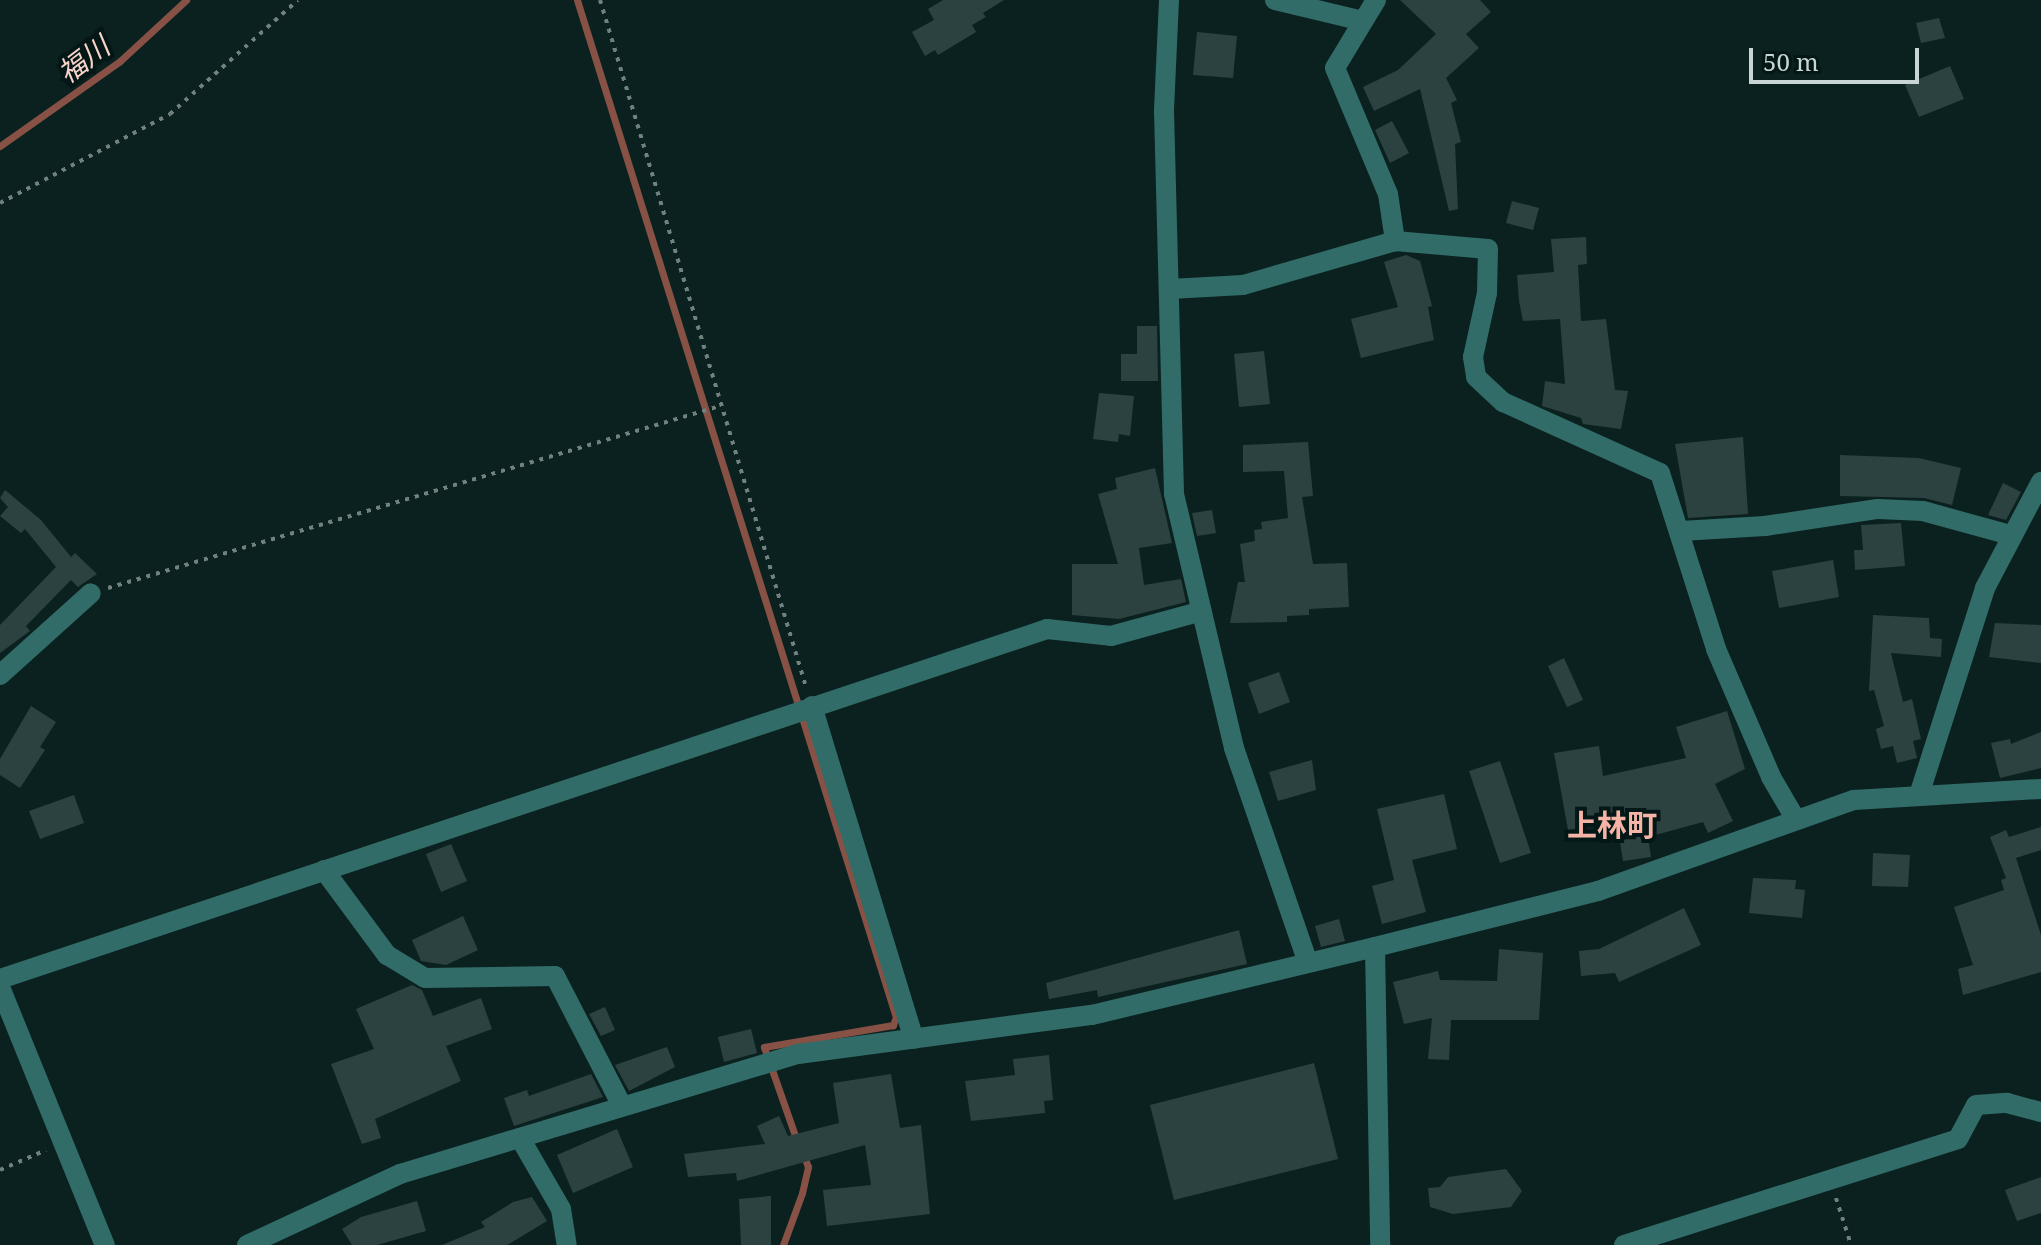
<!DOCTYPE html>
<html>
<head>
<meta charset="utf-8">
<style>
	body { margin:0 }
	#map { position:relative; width:2041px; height:1245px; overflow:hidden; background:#0b211f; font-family:"Noto Serif","Noto Sans JP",serif }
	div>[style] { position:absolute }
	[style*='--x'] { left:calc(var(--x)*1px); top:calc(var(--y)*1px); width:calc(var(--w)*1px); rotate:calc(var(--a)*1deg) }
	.stream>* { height:7px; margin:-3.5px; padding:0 3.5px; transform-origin:3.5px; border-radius:3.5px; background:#885145 }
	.building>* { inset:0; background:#2c4240 }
	.path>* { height:4px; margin-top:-2px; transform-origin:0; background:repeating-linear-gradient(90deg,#718180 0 4px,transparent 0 10px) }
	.minor>* { height:20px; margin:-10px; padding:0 10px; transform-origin:10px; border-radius:10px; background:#316c68 }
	span { translate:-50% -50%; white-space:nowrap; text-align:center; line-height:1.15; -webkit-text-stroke:8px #031716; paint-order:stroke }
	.water-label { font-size:28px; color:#f7d3ca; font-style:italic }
	.quarter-label { font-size:30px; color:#f5b4a5; font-weight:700 }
	.scale { position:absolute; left:1749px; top:48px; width:170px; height:36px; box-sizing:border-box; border:4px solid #c9d5d4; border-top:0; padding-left:10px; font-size:24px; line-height:28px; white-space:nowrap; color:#c9d5d4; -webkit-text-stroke:6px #031716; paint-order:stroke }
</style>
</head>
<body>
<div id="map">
	<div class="stream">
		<i style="--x:577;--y:0;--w:1066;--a:72.59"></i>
		<i style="--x:896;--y:1017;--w:9;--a:111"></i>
		<i style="--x:893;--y:1025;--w:131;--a:170.3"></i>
		<i style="--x:764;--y:1047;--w:100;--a:70.7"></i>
		<i style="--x:0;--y:146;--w:147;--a:-35.3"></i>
		<i style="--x:120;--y:61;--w:90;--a:-42.7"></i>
		<i style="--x:783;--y:1245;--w:55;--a:-69.9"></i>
		<i style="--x:802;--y:1193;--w:27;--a:-77"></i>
		<i style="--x:808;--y:1167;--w:12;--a:-110"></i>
	</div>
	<div class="building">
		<i style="clip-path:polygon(943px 0,1004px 0,983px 13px,986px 17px,972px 25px,976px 32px,938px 55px,935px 50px,925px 56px,912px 32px,934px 20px,928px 9px)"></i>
		<i style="clip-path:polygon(1400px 0,1480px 0,1491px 12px,1466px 34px,1479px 48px,1446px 78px,1457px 100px,1451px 103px,1461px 142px,1455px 144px,1458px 209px,1449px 211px,1420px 89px,1374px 111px,1363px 87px,1398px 70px,1436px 34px)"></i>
		<i style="clip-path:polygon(1939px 18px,1945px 38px,1921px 43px,1916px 23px)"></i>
		<i style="clip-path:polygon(1197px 32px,1237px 36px,1233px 78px,1193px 75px)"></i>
		<i style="clip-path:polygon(1950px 66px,1964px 99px,1919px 117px,1905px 85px)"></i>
		<i style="clip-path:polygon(1392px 121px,1409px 153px,1390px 163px,1375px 130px)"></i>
		<i style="clip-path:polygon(1512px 201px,1539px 208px,1533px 230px,1506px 223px)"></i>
		<i style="clip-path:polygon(1586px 237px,1587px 264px,1578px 265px,1581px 321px,1606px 319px,1615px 390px,1628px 391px,1621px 429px,1583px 424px,1581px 418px,1542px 406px,1545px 381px,1565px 384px,1560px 319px,1523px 321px,1519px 301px,1517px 275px,1554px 272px,1551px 239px)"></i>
		<i style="clip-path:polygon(1406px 255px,1420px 261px,1432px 306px,1428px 307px,1434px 340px,1361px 358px,1351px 319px,1398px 307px,1384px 262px)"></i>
		<i style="clip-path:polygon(1137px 326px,1157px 326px,1158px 381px,1121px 381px,1121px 354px,1137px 354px)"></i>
		<i style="clip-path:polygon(1264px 351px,1270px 404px,1239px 407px,1234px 354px)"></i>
		<i style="clip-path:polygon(1099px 393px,1134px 396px,1130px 436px,1119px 434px,1118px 442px,1093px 439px)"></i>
		<i style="clip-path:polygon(1743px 437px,1748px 514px,1688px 518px,1675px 444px)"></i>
		<i style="clip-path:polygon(1308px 442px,1313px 496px,1302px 497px,1313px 564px,1347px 563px,1349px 607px,1309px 609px,1309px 615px,1287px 616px,1287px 622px,1230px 623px,1238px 582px,1245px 582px,1240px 544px,1255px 541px,1254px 530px,1262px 529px,1261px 522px,1288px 518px,1284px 471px,1243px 472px,1243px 445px)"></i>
		<i style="clip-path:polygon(1840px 455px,1919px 458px,1961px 468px,1952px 505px,1924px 498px,1840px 496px)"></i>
		<i style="clip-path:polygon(1155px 468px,1172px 543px,1139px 548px,1144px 585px,1181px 579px,1186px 602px,1119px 619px,1072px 615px,1072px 564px,1118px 564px,1098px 494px,1117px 489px,1115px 478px)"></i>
		<i style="clip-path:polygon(2003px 483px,2021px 492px,2006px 520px,1988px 515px)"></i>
		<i style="clip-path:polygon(5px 490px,41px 520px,71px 557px,75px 553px,97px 574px,78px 587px,71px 580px,26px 626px,30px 631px,0 653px,0 625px,56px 567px,25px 529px,21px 533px,0 516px,8px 507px,0 498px)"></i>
		<i style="clip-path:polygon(1212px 510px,1216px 533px,1197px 536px,1192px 513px)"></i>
		<i style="clip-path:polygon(1901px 523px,1905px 566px,1855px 570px,1854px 550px,1863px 550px,1861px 525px)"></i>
		<i style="clip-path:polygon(1833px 560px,1839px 597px,1779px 608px,1772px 571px)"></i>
		<i style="clip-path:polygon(1873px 615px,1929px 618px,1930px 638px,1942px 639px,1941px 657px,1891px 653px,1903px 702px,1912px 699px,1921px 739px,1913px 741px,1917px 758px,1897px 763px,1893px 746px,1881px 749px,1876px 729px,1884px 726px,1874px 690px,1869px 691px)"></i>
		<i style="clip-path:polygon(1995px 623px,2041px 625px,2041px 663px,1989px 657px)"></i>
		<i style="clip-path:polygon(1564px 658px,1583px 700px,1567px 707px,1548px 666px)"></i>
		<i style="clip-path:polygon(1279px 672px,1290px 702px,1259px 714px,1248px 683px)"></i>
		<i style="clip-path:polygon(31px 706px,56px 722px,40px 747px,45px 750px,20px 788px,0 775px,0 759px)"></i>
		<i style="clip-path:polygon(1727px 711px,1745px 769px,1715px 784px,1733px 821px,1708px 833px,1703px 822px,1648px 837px,1651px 857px,1623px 861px,1617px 823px,1568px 830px,1554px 753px,1599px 746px,1603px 776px,1686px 758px,1676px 727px)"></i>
		<i style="clip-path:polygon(2041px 732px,2041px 768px,2000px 778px,1991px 743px,2010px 739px,2011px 744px)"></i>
		<i style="clip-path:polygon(1312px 760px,1316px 790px,1278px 801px,1269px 772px)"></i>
		<i style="clip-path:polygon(1500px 761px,1531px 853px,1500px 863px,1469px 771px)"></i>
		<i style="clip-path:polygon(1444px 794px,1457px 849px,1412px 860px,1426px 912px,1382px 924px,1372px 886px,1394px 880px,1377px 809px)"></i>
		<i style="clip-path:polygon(74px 795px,84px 823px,40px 839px,29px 811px)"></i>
		<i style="clip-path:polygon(2041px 827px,2041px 850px,2016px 858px,2041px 935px,2041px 972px,1963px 995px,1958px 969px,1973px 965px,1954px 907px,2004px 890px,2001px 880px,2006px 878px,1990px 837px,2006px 830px,2009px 837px)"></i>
		<i style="clip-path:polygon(451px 844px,467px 881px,441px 892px,426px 854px)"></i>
		<i style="clip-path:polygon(1873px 853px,1910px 855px,1908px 887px,1872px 886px)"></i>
		<i style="clip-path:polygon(1753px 878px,1796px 880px,1795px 889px,1805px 890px,1802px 918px,1749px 913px)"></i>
		<i style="clip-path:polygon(1684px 908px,1701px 945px,1619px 982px,1615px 973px,1581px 976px,1579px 951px,1599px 949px)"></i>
		<i style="clip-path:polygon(463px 916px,478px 950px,446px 965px,421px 961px,412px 940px)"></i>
		<i style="clip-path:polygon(1339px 919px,1345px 941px,1321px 947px,1315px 926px)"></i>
		<i style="clip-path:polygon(1239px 930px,1247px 964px,1098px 997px,1097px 990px,1049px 999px,1046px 983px)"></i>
		<i style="clip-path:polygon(1499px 949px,1543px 953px,1539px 1020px,1451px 1020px,1449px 1060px,1428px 1059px,1432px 1018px,1404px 1024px,1393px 982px,1438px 971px,1440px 980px,1497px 981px)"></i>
		<i style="clip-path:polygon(412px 985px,422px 990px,433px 1016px,481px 998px,492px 1029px,446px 1046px,461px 1081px,375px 1119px,381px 1138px,362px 1144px,331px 1064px,374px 1049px,356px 1009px)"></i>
		<i style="clip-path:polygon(605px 1007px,615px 1030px,601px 1036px,589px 1014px)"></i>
		<i style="clip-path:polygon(751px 1029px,757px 1053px,724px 1062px,718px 1037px)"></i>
		<i style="clip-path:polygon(667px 1047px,675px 1067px,629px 1091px,615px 1065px)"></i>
		<i style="clip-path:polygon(1049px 1055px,1053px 1100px,1044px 1101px,1045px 1113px,971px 1121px,965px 1081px,1015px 1075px,1013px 1059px)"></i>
		<i style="clip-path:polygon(1314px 1063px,1338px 1159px,1174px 1200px,1150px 1105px)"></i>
		<i style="clip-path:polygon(591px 1074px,603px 1097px,514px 1126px,504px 1098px,527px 1090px,529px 1096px)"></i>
		<i style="clip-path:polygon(891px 1074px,900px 1128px,921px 1125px,930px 1214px,827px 1226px,823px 1190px,871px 1185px,865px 1145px,737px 1181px,736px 1173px,688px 1177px,684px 1154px,765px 1144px,757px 1126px,779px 1116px,788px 1136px,839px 1123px,833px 1083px)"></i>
		<i style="clip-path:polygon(617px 1129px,633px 1167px,573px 1193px,557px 1155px)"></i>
		<i style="clip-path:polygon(1506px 1169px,1522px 1191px,1511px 1207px,1453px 1214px,1430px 1207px,1428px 1188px,1440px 1187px,1448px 1177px)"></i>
		<i style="clip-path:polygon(2041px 1177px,2041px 1213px,2017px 1221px,2005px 1190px)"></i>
		<i style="clip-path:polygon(771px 1196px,771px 1245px,741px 1245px,739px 1199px)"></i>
		<i style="clip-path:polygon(532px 1197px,547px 1221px,507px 1245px,442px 1245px,485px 1227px,481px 1222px,513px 1202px)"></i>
		<i style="clip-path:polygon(417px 1201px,426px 1231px,377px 1245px,352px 1245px,342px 1229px,361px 1217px)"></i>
	</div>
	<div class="path">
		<i style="--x:600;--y:0;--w:717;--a:73.31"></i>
		<i style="--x:0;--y:203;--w:192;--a:-27.6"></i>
		<i style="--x:170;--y:114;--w:171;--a:-41.7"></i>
		<i style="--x:108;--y:588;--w:638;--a:-16.56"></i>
		<i style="--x:0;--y:1170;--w:50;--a:-23.5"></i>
		<i style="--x:1836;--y:1198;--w:49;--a:72.3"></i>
	</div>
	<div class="minor">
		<i style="--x:1169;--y:0;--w:111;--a:92.6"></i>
		<i style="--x:1164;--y:111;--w:383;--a:88.5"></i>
		<i style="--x:1174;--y:494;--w:261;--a:76.7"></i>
		<i style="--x:1234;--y:748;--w:227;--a:71"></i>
		<i style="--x:1275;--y:0;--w:86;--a:13.4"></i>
		<i style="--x:1376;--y:0;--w:79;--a:121.1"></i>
		<i style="--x:1335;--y:68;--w:137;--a:67.2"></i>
		<i style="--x:1388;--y:194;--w:48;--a:81.5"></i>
		<i style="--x:1170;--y:289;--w:73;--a:-3.1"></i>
		<i style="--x:1243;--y:285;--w:158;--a:-16.1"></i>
		<i style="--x:1395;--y:241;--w:93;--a:4.9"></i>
		<i style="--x:1488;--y:249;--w:44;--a:91.3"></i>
		<i style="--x:1487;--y:293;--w:66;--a:102.3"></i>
		<i style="--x:1473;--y:357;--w:20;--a:81"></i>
		<i style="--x:1476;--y:377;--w:37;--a:43"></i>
		<i style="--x:1503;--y:402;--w:172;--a:24.3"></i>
		<i style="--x:1660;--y:473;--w:185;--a:72.3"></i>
		<i style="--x:1716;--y:649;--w:139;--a:66.7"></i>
		<i style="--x:1771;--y:777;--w:48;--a:59.7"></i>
		<i style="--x:1681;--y:531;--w:84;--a:-3.4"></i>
		<i style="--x:1765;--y:526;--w:114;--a:-8.6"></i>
		<i style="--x:1878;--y:509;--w:45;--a:2.5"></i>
		<i style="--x:1923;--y:511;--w:90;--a:15.4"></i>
		<i style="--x:0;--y:675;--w:122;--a:-42"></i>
		<i style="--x:812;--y:706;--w:348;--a:73"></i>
		<i style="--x:1920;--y:792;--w:214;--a:-72.3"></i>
		<i style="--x:1985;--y:588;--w:120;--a:-62.2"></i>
		<i style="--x:324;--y:870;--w:106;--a:53.5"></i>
		<i style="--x:387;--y:955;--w:44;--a:31.2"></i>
		<i style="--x:425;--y:978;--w:130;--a:-0.9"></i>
		<i style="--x:555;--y:976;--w:146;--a:62.7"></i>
		<i style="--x:1375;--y:947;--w:298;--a:89"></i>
		<i style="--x:0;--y:979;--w:1104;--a:-18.48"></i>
		<i style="--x:1047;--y:629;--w:64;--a:6.2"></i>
		<i style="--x:1111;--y:636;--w:94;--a:-15.4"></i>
		<i style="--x:0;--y:987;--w:279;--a:67.9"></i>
		<i style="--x:520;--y:1138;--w:82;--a:60"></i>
		<i style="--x:561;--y:1209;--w:36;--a:81"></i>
		<i style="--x:247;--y:1245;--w:169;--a:-24.9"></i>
		<i style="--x:400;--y:1174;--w:416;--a:-16.8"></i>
		<i style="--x:798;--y:1054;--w:297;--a:-7.6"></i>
		<i style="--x:1092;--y:1015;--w:291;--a:-13.5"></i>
		<i style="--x:1375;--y:947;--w:230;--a:-14.1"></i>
		<i style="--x:1598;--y:891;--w:272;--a:-19.6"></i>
		<i style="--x:1854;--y:800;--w:187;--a:-3.4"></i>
		<i style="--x:1624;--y:1245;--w:350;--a:-17.6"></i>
		<i style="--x:1958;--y:1139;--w:38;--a:-62"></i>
		<i style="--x:1976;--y:1105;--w:31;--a:-4"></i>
		<i style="--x:2007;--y:1103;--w:35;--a:15"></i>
	</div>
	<div class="water-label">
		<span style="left:83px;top:59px;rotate:-37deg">福川</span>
	</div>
	<div class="quarter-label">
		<span style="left:1612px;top:825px">上林町</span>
	</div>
	<div class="scale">50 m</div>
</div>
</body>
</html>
